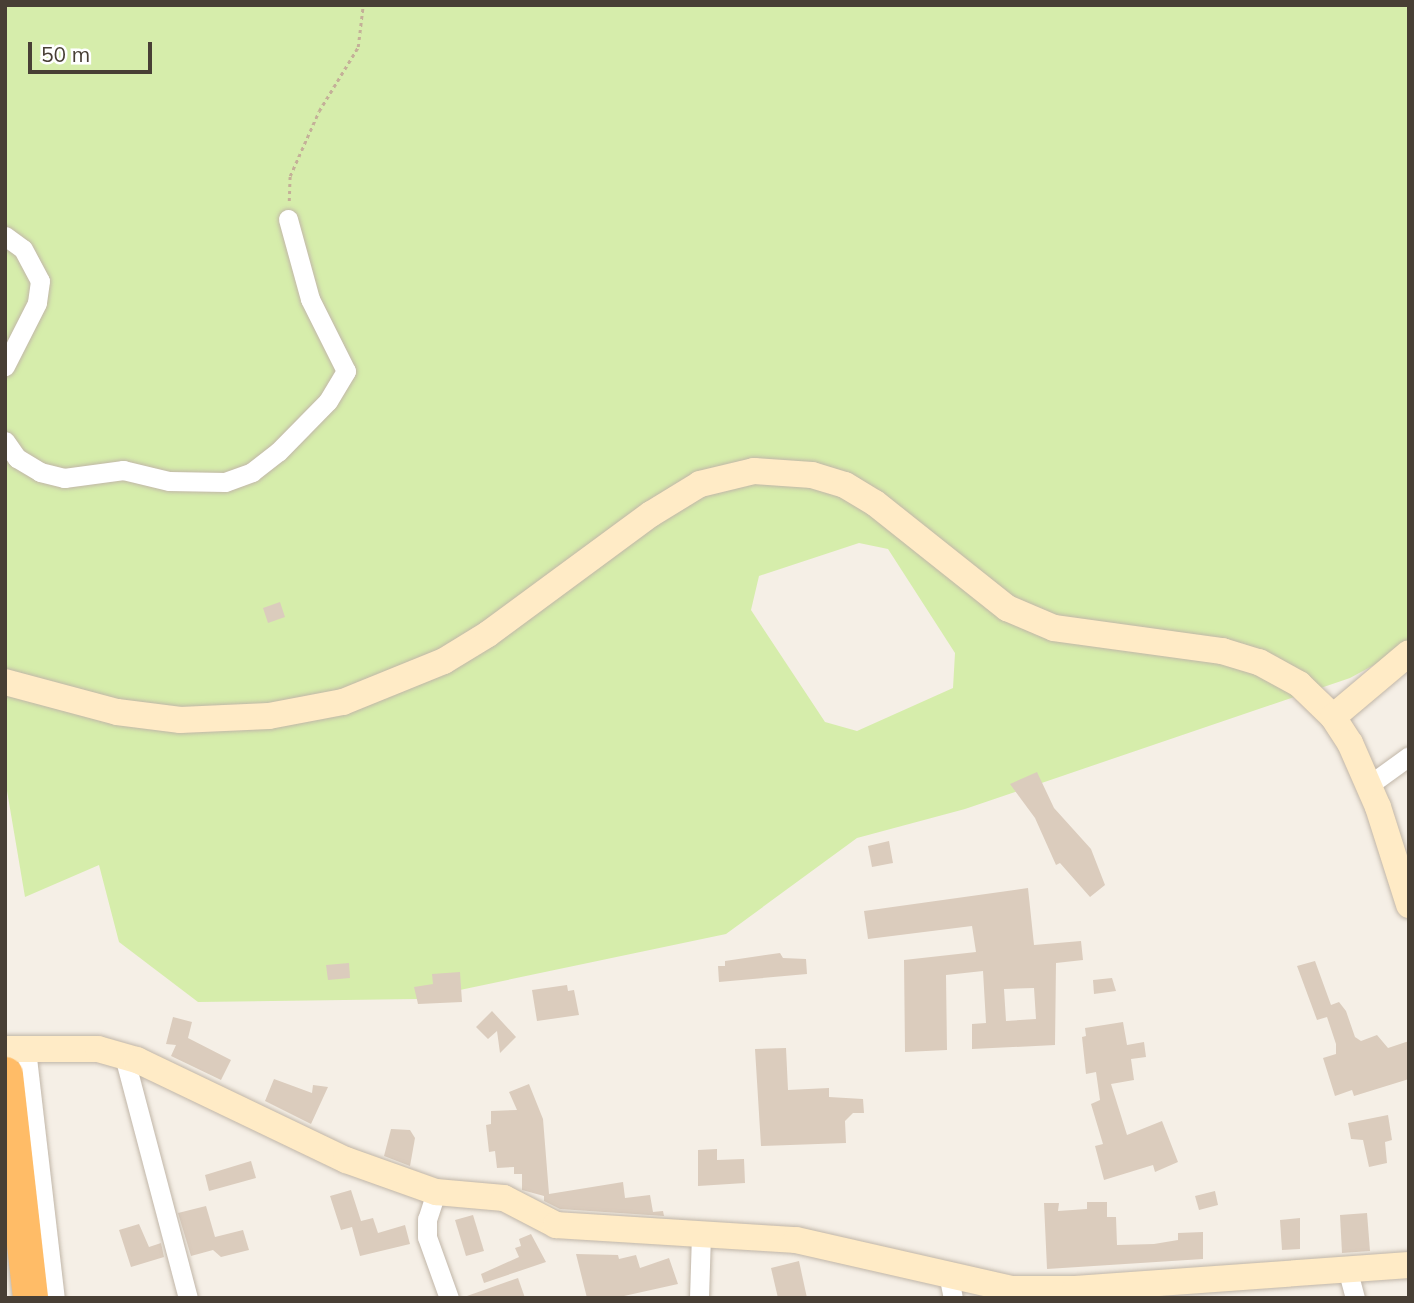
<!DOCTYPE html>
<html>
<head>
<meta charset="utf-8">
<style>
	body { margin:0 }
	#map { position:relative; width:1414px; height:1303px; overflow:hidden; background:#f5efe6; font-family:Mulish,sans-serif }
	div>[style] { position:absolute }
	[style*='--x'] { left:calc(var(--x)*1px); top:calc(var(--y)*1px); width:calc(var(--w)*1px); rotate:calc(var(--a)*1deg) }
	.green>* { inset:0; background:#d6edab }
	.building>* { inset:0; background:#dbccbd }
	.path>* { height:2.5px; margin-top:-1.25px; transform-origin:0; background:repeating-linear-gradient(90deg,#c4b098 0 3.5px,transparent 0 7px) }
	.roads { filter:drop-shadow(0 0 2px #c1b6a8) drop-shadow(0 0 2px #c1b6a8) }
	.street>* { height:19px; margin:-9.5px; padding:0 9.5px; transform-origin:9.5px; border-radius:9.5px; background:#fff }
	.secondary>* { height:26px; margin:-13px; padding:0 13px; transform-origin:13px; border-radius:13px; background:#ffebc6 }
	.highway>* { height:35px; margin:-17.5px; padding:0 17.5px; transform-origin:17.5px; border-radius:17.5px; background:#ffbc67 }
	span { translate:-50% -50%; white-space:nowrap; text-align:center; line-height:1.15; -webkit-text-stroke:5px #fff; paint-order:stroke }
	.frame { position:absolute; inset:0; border:7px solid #483f35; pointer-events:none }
	.scale { position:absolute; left:28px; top:42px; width:124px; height:32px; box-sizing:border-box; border:4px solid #483f35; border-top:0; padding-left:9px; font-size:21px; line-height:24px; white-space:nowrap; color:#483f35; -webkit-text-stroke:5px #fff; paint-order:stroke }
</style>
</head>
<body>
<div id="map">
	<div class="green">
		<i style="clip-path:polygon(evenodd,5px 5px,1409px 5px,1409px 646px,1350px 678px,965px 809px,857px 838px,726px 934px,417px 999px,198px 1002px,119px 942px,99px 865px,25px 897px,5px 779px,5px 5px,859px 543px,888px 549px,955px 653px,953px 688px,857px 731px,825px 722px,751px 610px,759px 576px,859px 543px)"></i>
	</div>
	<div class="building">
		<i style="clip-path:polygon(280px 602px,285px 617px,268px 623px,263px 608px)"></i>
		<i style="clip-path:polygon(1037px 772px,1054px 808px,1091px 849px,1105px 885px,1090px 897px,1060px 863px,1056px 865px,1035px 818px,1010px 784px)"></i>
		<i style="clip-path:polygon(889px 841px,893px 863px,872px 867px,868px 846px)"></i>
		<i style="clip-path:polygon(evenodd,1028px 888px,1034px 945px,1081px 941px,1083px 960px,1056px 963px,1055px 1045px,972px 1049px,972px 1024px,986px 1023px,983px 971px,946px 975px,947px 1050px,905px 1052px,904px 960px,976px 952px,972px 926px,868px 939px,864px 911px,1028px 888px,1034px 988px,1036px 1019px,1006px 1021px,1004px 989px,1034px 988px)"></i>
		<i style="clip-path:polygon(780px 953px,783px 958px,806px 959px,807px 974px,719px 982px,718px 966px,725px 966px,725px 961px)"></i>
		<i style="clip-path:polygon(1315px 961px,1331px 1005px,1339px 1002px,1346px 1011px,1355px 1037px,1361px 1041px,1377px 1035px,1388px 1048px,1409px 1041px,1409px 1079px,1354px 1096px,1352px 1090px,1335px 1096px,1323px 1058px,1336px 1054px,1336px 1044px,1327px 1017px,1317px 1020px,1297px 966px)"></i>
		<i style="clip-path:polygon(349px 963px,350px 978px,328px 980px,326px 965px)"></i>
		<i style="clip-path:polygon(460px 972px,462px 1002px,418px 1004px,414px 987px,433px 984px,432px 974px)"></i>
		<i style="clip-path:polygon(1112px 978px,1116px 991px,1094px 994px,1093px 980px)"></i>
		<i style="clip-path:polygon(567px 985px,568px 991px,574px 990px,579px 1015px,537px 1021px,532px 990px)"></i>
		<i style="clip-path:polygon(492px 1011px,516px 1037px,500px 1053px,497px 1031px,488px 1039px,476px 1027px)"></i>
		<i style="clip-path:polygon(173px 1017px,192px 1022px,188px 1038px,231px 1060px,221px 1080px,171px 1056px,176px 1045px,166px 1044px)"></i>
		<i style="clip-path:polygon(1123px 1022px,1127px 1045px,1144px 1042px,1146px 1057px,1131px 1059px,1134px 1080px,1111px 1084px,1127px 1135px,1162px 1121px,1178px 1162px,1155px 1172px,1153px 1165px,1104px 1180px,1095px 1146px,1103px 1144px,1091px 1104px,1100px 1100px,1096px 1072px,1086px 1074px,1082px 1037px,1086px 1036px,1085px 1028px)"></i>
		<i style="clip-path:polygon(786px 1048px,788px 1090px,829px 1088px,829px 1097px,863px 1099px,864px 1113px,853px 1113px,845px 1121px,846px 1143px,761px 1146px,755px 1049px)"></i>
		<i style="clip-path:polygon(274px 1079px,312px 1093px,313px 1085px,328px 1087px,311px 1124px,265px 1101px)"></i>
		<i style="clip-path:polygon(529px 1084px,543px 1119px,549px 1194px,623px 1182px,625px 1198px,650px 1195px,653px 1212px,663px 1211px,664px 1216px,560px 1209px,544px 1201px,544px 1196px,522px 1190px,522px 1174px,514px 1174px,514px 1167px,497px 1168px,495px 1151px,489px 1152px,486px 1125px,491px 1124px,491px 1111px,517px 1110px,509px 1092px)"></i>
		<i style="clip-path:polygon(1388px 1115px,1392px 1140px,1385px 1142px,1387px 1163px,1369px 1167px,1363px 1140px,1351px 1139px,1348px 1123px)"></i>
		<i style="clip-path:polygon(391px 1129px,410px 1130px,415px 1138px,410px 1166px,384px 1156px)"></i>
		<i style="clip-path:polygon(717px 1149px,717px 1160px,744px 1159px,745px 1183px,698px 1186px,698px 1150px)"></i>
		<i style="clip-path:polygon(251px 1161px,256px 1178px,209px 1191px,205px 1175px)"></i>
		<i style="clip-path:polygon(351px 1190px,361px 1221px,373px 1218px,378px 1233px,405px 1225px,410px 1244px,360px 1256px,352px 1227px,341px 1230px,330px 1196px)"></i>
		<i style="clip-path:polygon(1215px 1191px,1218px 1205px,1199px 1210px,1195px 1196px)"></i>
		<i style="clip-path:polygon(1087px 1202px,1107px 1202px,1107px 1217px,1116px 1217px,1117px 1245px,1154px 1244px,1178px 1240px,1178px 1233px,1203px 1232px,1203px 1259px,1047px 1269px,1044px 1203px,1059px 1203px,1058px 1211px,1087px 1209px)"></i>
		<i style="clip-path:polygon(206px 1206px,215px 1237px,243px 1230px,249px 1250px,221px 1257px,213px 1250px,191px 1256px,178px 1213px)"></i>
		<i style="clip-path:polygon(1367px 1213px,1370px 1251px,1342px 1253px,1340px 1215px)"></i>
		<i style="clip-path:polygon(473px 1215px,484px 1251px,466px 1256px,455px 1220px)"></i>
		<i style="clip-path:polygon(1300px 1218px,1300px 1249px,1282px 1250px,1280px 1220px)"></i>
		<i style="clip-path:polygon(139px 1224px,149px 1247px,161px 1243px,164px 1257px,131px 1267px,119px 1230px)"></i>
		<i style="clip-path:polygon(531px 1234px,546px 1262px,484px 1283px,481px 1274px,519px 1257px,515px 1248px,521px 1246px,519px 1239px)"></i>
		<i style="clip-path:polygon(576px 1254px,618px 1255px,619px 1259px,636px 1255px,640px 1268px,669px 1258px,678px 1284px,615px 1298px,587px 1298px)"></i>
		<i style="clip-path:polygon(799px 1261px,807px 1298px,778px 1298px,771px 1268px)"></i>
		<i style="clip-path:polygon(518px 1278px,525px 1298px,467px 1298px,467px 1296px)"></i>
	</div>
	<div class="path">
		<i style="--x:289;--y:201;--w:25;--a:-88"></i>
		<i style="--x:290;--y:176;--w:71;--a:-66"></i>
		<i style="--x:319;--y:111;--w:75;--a:-58.6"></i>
		<i style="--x:358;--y:47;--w:42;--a:-83.2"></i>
	</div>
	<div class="roads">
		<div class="street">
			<i style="--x:5;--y:236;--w:22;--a:36"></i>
			<i style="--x:23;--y:249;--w:36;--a:62"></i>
			<i style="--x:40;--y:281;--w:22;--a:98"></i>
			<i style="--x:37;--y:303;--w:71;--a:116.9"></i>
			<i style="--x:5;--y:441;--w:21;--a:55"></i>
			<i style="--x:17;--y:458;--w:27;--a:31"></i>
			<i style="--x:40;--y:472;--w:25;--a:14"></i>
			<i style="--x:64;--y:478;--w:60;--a:-7.7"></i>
			<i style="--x:123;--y:470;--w:47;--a:13.4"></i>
			<i style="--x:169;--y:481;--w:56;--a:1"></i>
			<i style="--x:225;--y:482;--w:29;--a:-20"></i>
			<i style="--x:252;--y:472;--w:33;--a:-38"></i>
			<i style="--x:278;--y:452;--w:71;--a:-45.6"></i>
			<i style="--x:328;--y:401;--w:35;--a:-59"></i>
			<i style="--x:346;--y:371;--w:80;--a:-116.6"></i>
			<i style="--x:310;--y:299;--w:83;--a:-105.4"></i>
			<i style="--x:1369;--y:785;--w:49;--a:-35.9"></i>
			<i style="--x:26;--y:1049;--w:251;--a:83.4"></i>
			<i style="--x:124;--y:1056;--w:250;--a:75.2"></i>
			<i style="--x:436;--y:1192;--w:28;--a:108"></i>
			<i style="--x:427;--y:1219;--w:18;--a:90"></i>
			<i style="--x:427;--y:1237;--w:65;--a:70.2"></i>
			<i style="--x:1348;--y:1272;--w:27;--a:75"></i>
			<i style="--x:948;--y:1273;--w:25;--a:79"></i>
			<i style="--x:699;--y:1298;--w:63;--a:-88.2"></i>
		</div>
		<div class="secondary">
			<i style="--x:5;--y:682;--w:116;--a:15"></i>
			<i style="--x:117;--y:712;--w:64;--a:7.2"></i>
			<i style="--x:180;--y:720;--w:89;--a:-2.6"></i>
			<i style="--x:269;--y:716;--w:75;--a:-10.7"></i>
			<i style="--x:343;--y:702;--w:109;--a:-22.1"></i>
			<i style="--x:444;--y:661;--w:52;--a:-31.5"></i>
			<i style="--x:488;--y:634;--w:202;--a:-36.4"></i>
			<i style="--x:651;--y:514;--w:57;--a:-31.5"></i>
			<i style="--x:700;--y:484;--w:56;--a:-13.5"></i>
			<i style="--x:754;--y:471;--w:58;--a:3.9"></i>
			<i style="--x:812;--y:475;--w:34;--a:17"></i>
			<i style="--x:845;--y:485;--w:35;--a:31"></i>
			<i style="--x:875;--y:503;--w:169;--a:38.5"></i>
			<i style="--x:1007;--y:608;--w:51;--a:23.1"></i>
			<i style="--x:1054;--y:628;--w:170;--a:7.8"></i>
			<i style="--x:1222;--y:651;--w:39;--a:17"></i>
			<i style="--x:1259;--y:662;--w:46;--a:28.8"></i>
			<i style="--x:1299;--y:684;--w:47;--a:44.1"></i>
			<i style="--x:1333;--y:717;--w:31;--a:57"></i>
			<i style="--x:1350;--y:743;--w:70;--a:66.4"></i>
			<i style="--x:1378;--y:807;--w:103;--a:72.4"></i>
			<i style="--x:1333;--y:717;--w:99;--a:-40.1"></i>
			<i style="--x:5;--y:1049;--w:93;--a:0"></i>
			<i style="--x:98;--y:1049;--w:41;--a:15.8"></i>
			<i style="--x:137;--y:1060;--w:232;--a:25.6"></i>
			<i style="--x:346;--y:1160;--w:96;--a:19.6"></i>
			<i style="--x:436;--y:1192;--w:68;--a:5"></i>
			<i style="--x:504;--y:1198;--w:59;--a:27.4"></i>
			<i style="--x:556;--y:1225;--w:240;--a:3.6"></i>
			<i style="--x:796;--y:1240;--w:221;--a:12.8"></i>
			<i style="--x:1012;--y:1289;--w:63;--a:0"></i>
			<i style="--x:1075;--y:1289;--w:335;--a:-4.1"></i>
		</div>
		<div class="highway">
			<i style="--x:5;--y:1074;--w:225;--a:83.6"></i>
		</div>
	</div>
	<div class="frame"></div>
	<div class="scale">50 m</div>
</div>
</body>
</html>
